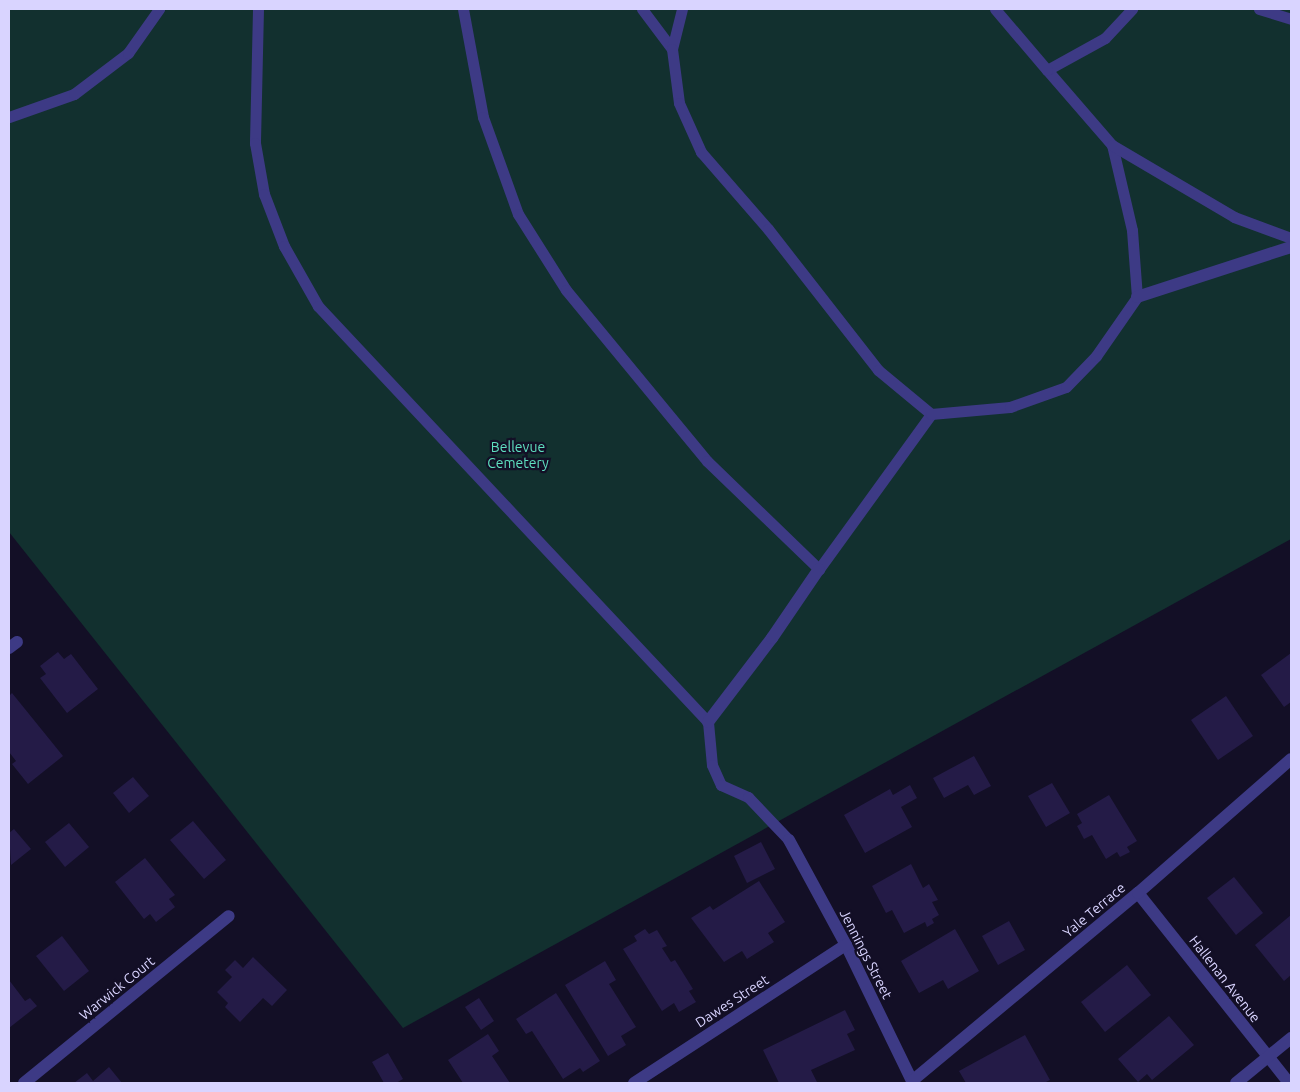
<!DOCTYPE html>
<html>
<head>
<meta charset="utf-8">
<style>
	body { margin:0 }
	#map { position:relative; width:1300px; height:1092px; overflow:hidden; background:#130f26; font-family:Ubuntu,sans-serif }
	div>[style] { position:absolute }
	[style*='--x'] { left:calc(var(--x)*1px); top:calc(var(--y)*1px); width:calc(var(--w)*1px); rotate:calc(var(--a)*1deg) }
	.green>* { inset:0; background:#12302f }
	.building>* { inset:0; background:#241b47 }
	.service>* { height:11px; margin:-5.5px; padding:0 5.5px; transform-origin:5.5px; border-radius:5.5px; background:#3d3a85 }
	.minor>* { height:12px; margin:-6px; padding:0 6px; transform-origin:6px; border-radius:6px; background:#3d3a85 }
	span { translate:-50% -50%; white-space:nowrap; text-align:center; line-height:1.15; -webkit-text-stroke:4.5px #130f26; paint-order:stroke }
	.park-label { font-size:14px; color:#5fe0c0 }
	.street-label { font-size:14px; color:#d9d4ff }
	.frame { position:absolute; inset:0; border:10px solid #d9d4ff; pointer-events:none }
</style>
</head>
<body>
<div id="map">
	<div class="green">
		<i style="clip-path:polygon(9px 9px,1291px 9px,1291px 539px,403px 1028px,9px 532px)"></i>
	</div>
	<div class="building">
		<i style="clip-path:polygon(58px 652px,64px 659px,71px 654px,98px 689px,67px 713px,40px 678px,46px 674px,40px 666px)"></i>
		<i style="clip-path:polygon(1291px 653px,1291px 702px,1284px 707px,1261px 675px)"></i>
		<i style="clip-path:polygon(12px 693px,63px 756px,28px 784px,12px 764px,16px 761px,9px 752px,9px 696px)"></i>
		<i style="clip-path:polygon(1226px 696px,1253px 736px,1218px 760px,1191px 720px)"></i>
		<i style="clip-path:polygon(974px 756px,991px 786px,974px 795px,968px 785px,944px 798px,933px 778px)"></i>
		<i style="clip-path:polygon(133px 777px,149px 796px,129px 813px,113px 793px)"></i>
		<i style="clip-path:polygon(1052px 783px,1070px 813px,1046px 827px,1028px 796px)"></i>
		<i style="clip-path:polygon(910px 785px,917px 798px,901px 807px,912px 827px,865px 853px,844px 815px,890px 789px,893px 795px)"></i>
		<i style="clip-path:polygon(1109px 795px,1137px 841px,1127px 847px,1130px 852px,1120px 857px,1117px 852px,1106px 859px,1092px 835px,1084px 839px,1077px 826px,1082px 823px,1077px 814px)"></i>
		<i style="clip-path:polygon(193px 821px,226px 860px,204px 879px,170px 840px)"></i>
		<i style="clip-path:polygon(69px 823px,89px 847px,65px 867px,45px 842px)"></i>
		<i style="clip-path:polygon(14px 829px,31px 849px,11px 865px,9px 833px)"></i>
		<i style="clip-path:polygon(761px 842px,775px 869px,747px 883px,734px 856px)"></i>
		<i style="clip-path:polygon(145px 858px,175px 895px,169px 899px,175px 907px,156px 922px,150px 914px,144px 919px,115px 882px)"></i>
		<i style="clip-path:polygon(911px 864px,923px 888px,929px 884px,938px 900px,932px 902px,939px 915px,932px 919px,934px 923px,927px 927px,925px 922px,904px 933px,892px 910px,886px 913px,872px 886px)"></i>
		<i style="clip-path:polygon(1234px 877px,1263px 913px,1236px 935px,1207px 898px)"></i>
		<i style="clip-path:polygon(759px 881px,785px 922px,768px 933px,774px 942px,747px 959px,742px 951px,724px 962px,691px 918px,710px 906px,713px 910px)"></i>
		<i style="clip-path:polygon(1291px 915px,1291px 975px,1284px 981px,1255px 945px)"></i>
		<i style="clip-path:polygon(1009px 921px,1025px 950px,998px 965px,982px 936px)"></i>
		<i style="clip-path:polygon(645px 929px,649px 934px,657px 930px,667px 946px,662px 948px,671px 962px,675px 960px,693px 989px,689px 991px,696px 1002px,679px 1012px,674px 1003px,662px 1011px,623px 949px,637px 941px,634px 936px)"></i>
		<i style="clip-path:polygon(955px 929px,979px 971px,948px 989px,943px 980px,919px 993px,901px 961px)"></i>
		<i style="clip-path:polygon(62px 936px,89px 971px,64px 991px,36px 956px)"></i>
		<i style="clip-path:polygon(253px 957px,287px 990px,272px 1006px,263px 998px,240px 1022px,225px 1007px,228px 1003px,217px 992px,232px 977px,225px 970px,235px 960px,243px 968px)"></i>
		<i style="clip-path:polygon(605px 961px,616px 980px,609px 984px,636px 1027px,621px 1036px,626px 1045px,608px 1056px,565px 985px)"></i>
		<i style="clip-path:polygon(1127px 965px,1151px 995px,1105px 1032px,1081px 1002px)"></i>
		<i style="clip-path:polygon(9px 980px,25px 1001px,30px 998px,37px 1006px,9px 1028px)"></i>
		<i style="clip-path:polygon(556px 993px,600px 1061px,583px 1072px,580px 1068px,563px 1079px,532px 1031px,526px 1034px,516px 1019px)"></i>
		<i style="clip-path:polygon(479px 998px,494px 1021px,481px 1030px,465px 1007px)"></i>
		<i style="clip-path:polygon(845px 1010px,855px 1030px,847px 1034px,855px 1050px,811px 1070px,817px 1082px,779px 1083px,763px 1050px)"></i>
		<i style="clip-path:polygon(1169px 1016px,1194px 1045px,1152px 1080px,1147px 1074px,1138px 1082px,1118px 1059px)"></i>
		<i style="clip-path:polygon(488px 1034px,499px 1051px,492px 1056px,510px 1083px,463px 1083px,448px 1060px)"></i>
		<i style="clip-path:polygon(1025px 1035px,1050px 1080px,1044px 1083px,966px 1083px,959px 1071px)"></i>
		<i style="clip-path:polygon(388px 1053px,403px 1079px,396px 1083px,384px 1083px,372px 1062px)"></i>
		<i style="clip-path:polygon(109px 1067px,122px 1083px,74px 1083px,87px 1073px,93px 1081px)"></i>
	</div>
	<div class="service">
		<i style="--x:258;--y:9;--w:134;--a:91.3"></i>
		<i style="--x:255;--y:143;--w:52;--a:80"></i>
		<i style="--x:264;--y:194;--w:56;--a:69"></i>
		<i style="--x:284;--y:246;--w:69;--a:60.5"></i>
		<i style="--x:318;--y:306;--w:570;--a:46.85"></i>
		<i style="--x:708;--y:722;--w:43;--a:84.7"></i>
		<i style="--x:712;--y:765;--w:22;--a:66"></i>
		<i style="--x:721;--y:785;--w:30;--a:24"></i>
		<i style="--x:748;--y:797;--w:59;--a:46.4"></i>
		<i style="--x:463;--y:9;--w:110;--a:79.5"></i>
		<i style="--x:483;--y:117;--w:103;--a:70.2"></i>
		<i style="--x:518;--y:214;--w:90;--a:57.7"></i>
		<i style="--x:566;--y:290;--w:222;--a:50.5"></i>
		<i style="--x:707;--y:461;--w:156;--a:44"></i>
		<i style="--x:819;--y:569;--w:191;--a:-54.1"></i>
		<i style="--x:642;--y:9;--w:50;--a:53.1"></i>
		<i style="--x:682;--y:9;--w:41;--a:104"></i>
		<i style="--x:672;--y:49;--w:54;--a:82.6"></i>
		<i style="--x:679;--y:103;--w:54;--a:65.8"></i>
		<i style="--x:701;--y:152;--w:102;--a:49"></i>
		<i style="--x:768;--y:229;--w:179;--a:52"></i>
		<i style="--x:878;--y:370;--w:69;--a:39.7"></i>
		<i style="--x:931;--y:414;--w:79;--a:-5.1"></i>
		<i style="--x:1010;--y:407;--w:59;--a:-19.7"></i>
		<i style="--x:1066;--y:387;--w:43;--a:-45.9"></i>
		<i style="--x:1096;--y:356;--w:72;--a:-55.2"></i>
		<i style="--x:1137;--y:297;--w:67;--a:-94.3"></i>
		<i style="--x:1132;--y:230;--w:87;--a:-103.2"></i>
		<i style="--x:1112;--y:145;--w:99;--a:-130.9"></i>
		<i style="--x:1047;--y:70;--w:66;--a:-28.9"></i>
		<i style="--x:1105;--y:38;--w:40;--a:-47"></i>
		<i style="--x:995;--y:9;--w:80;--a:49.6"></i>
		<i style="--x:1259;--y:9;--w:34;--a:17"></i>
		<i style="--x:9;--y:117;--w:69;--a:-19.5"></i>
		<i style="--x:74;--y:94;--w:68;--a:-37.2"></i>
		<i style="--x:128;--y:53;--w:54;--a:-54.8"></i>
		<i style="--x:1112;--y:145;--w:142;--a:30.5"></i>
		<i style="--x:1234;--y:217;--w:61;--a:20.2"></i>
	</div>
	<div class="minor">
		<i style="--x:1137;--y:297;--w:162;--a:-18"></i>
		<i style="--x:9;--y:648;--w:10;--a:-37"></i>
		<i style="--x:708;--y:722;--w:106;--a:-52.7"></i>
		<i style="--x:772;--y:638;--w:83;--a:-55.7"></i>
		<i style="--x:789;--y:840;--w:119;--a:61.5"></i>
		<i style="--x:846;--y:945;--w:153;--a:64.1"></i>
		<i style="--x:1138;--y:893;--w:243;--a:51.5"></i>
		<i style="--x:912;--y:1081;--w:294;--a:-39.8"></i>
		<i style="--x:1138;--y:893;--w:203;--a:-41.2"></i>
		<i style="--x:24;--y:1083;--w:264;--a:-39.2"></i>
		<i style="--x:634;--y:1083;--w:253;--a:-33.1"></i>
		<i style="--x:1236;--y:1083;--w:71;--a:-39.3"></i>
	</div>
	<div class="park-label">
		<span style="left:518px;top:455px">Bellevue<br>Cemetery</span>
	</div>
	<div class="street-label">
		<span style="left:1094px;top:910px;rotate:-40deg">Yale Terrace</span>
		<span style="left:866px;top:954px;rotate:63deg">Jennings Street</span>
		<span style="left:1225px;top:979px;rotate:52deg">Hallenan Avenue</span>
		<span style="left:117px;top:988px;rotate:-39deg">Warwick Court</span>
		<span style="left:732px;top:1001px;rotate:-33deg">Dawes Street</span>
	</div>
	<div class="frame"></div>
</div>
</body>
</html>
